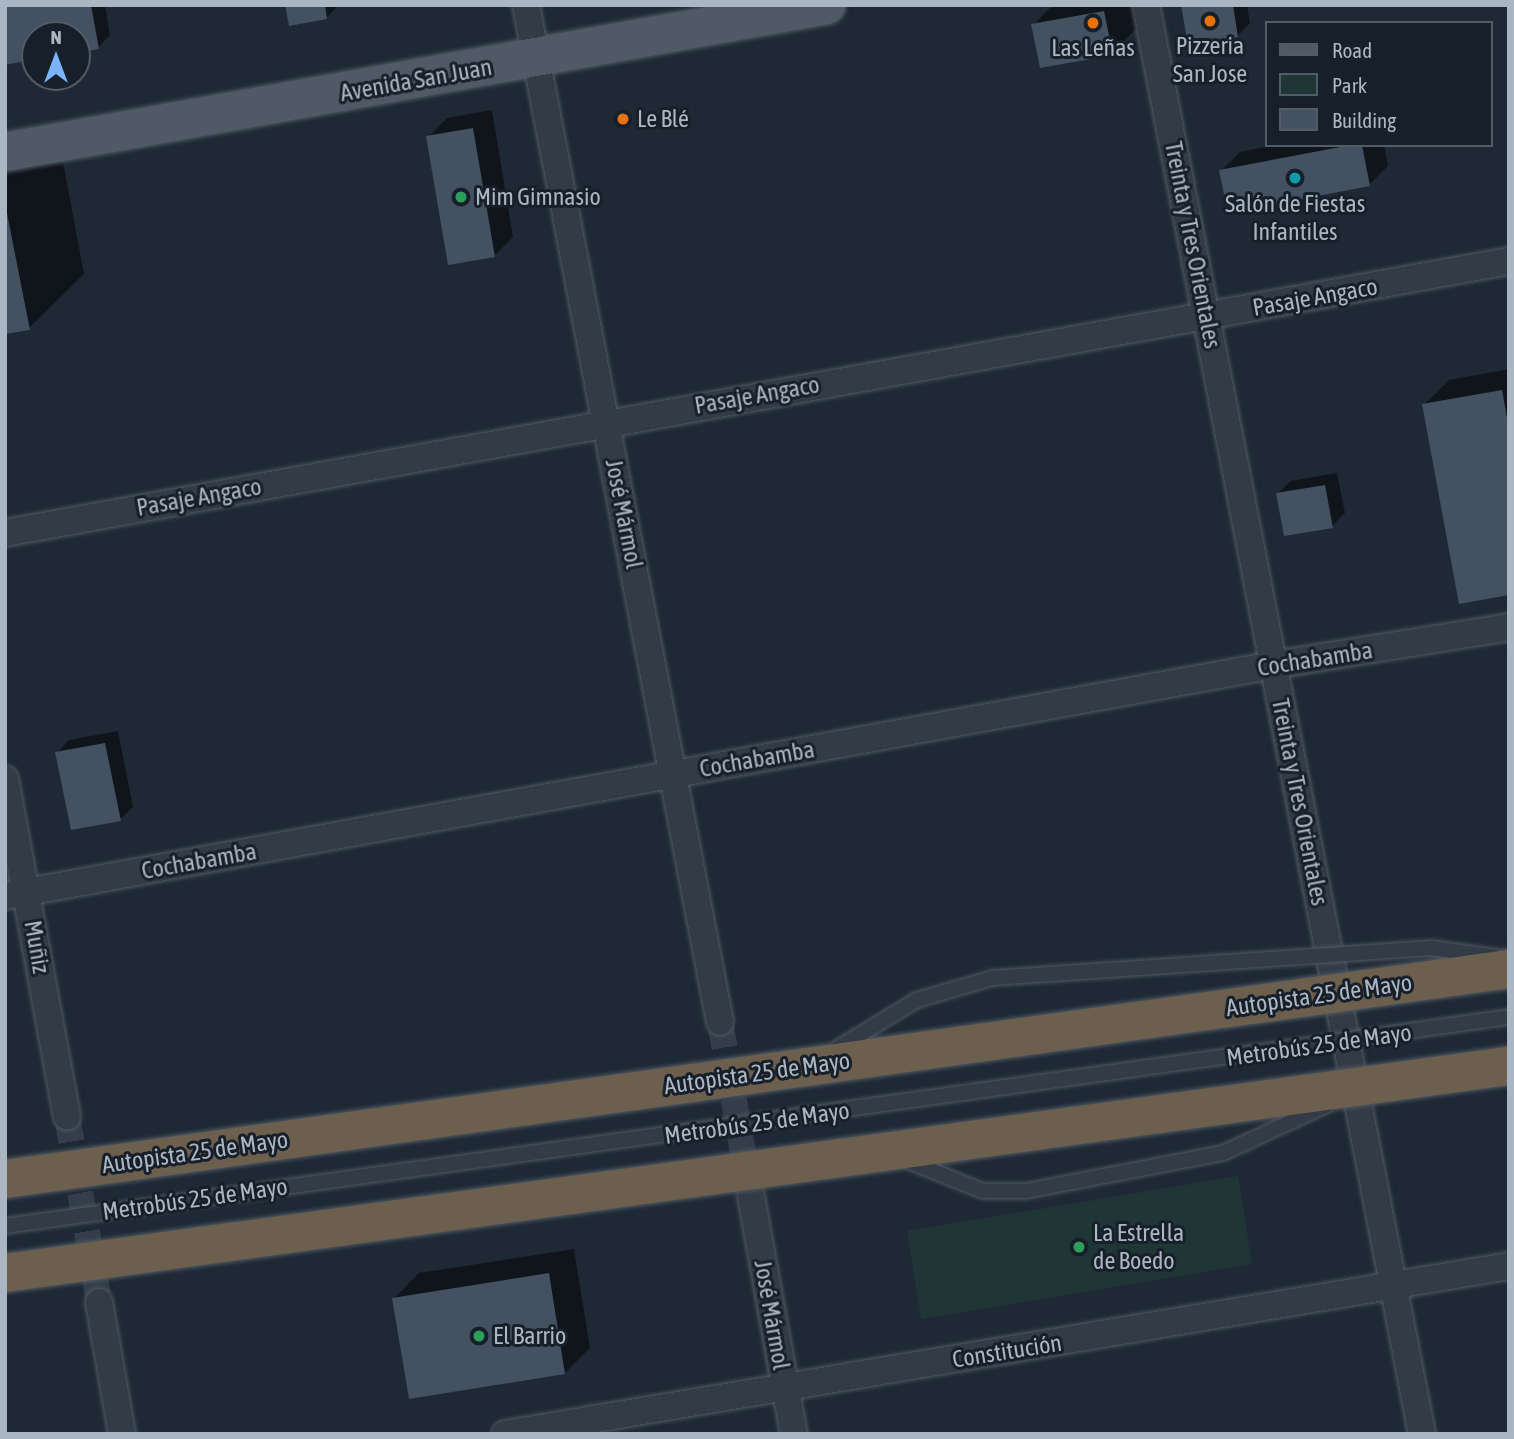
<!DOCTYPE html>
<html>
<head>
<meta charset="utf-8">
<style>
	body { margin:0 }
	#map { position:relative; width:1514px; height:1439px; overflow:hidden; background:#1e2935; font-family:"Asap Condensed",sans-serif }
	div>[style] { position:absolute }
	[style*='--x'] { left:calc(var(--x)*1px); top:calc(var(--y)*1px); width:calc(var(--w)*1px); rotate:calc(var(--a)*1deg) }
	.green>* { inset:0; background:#203536 }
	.shadow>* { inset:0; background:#0007 }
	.building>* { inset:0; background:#445160 }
	.street-tunnel>* { height:26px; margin-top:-13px; transform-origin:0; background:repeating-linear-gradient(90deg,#333e4a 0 26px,transparent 0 39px) }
	.roads { filter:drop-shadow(0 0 2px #4f5964) drop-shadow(0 0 2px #4f5964) }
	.street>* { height:26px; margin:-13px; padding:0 13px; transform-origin:13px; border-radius:13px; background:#323b46 }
	.primary>* { height:38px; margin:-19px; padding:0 19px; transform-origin:19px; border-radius:19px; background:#4f5a66 }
	.bridges { filter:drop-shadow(0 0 2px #4f5964) drop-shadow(0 0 2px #4f5964) }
	.lane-bridge>* { height:14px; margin:-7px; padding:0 7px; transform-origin:7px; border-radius:7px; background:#323b46 }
	.highway-bridge>* { height:38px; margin:-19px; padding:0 19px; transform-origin:19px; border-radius:19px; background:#6c5f4e }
	.dots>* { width:19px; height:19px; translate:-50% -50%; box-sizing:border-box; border:4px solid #17202a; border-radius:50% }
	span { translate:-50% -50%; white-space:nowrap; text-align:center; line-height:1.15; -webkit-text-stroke:6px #17202a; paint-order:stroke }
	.poi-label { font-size:24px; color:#abb6c3 }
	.left { translate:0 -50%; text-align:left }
	.street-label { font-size:24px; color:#abb6c3 }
	.frame { position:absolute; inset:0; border:7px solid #abb6c3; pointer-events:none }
	.legend { position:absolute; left:1265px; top:21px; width:228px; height:126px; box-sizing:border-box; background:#17202a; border:2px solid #525c67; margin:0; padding:9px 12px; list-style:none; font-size:21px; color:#abb6c3 }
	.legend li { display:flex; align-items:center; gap:14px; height:35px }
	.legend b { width:35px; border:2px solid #525c67 }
	.north { position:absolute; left:21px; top:21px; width:70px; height:70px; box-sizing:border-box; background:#17202a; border:2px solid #525c67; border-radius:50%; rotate:0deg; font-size:19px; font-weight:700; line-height:28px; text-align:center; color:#abb6c3 }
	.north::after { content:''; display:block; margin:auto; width:24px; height:32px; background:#7ab3fa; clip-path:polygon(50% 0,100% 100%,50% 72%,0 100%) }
</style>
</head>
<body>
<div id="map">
	<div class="green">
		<i style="clip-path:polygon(1238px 1176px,1252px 1264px,921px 1319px,907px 1231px)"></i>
	</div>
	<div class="shadow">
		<i style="clip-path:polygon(5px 5px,105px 5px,110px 35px,98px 48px,77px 51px,77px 35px,35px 35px,35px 57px)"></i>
		<i style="clip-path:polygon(287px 5px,339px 5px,327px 17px)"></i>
		<i style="clip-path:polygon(1053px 5px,1132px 5px,1137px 28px,1112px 53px,1033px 25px)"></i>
		<i style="clip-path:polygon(1183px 5px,1247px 5px,1250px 23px,1237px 36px)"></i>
		<i style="clip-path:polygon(492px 110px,513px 237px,494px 256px,428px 137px,447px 118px)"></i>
		<i style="clip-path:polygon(1274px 145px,1384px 145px,1388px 166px,1369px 185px,1221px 171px,1240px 152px)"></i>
		<i style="clip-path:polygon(60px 146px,84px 274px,29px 328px,5px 333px,5px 156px)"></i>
		<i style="clip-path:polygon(1509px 369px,1509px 593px,1424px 405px,1449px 380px)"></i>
		<i style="clip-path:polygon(1337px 473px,1345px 513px,1332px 526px,1278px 493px,1291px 481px)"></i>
		<i style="clip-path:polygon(118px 731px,133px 807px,120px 819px,57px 753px,69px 740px)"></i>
		<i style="clip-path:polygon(574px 1249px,590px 1348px,565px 1373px,394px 1298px,419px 1273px)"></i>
	</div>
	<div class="building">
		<i style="clip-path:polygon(5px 5px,91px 5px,99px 49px,77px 53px,77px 35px,35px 35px,35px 59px,5px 65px)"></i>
		<i style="clip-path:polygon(285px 5px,325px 5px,327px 19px,289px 26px)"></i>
		<i style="clip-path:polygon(1181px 5px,1233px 5px,1238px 37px,1188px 45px)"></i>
		<i style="clip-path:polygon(1104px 11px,1113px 55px,1040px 68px,1031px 24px)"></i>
		<i style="clip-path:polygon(473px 128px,495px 257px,448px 265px,426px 136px)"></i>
		<i style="clip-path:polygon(1351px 145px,1362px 145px,1370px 186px,1228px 213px,1219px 170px)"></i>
		<i style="clip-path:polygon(5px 203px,30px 330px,5px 334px)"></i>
		<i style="clip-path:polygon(1502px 390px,1509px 429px,1509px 595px,1459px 604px,1422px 404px)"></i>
		<i style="clip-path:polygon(1325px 485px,1333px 528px,1284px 536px,1276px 493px)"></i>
		<i style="clip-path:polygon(105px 743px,121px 821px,71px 830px,55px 752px)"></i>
		<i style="clip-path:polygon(549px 1273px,565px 1374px,409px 1399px,392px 1298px)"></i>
	</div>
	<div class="street-tunnel">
		<i style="--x:720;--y:1022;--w:167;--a:80"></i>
		<i style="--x:67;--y:1116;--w:189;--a:80.2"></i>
	</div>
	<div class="roads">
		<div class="street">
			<i style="--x:526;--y:5;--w:1035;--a:79.2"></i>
			<i style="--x:1146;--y:5;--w:1455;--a:79.07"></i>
			<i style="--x:5;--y:533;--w:1528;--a:-10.25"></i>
			<i style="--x:5;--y:779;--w:343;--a:79.6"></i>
			<i style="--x:5;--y:896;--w:1289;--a:-10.32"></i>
			<i style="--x:1273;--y:665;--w:239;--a:-9.1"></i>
			<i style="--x:751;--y:1196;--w:242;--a:79.8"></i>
			<i style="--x:99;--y:1302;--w:134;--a:80.1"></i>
			<i style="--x:505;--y:1434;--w:1018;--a:-9.5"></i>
		</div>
		<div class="primary">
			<i style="--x:5;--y:152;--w:834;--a:-10.15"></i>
		</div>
	</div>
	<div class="bridges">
		<div class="lane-bridge">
			<i style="--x:833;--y:1051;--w:98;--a:-31.3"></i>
			<i style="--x:917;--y:1000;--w:78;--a:-16.3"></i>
			<i style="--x:992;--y:978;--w:441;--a:-3.9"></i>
			<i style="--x:1432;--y:948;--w:66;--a:7.9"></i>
			<i style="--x:903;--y:1159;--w:86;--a:21.8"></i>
			<i style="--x:983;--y:1191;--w:43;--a:0"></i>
			<i style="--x:1026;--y:1191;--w:201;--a:-10.9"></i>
			<i style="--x:1223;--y:1153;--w:115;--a:-24.8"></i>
			<i style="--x:5;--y:1226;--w:1518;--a:-7.91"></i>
		</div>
		<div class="highway-bridge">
			<i style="--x:5;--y:1179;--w:1519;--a:-7.95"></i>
			<i style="--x:5;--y:1273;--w:1518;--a:-7.84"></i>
		</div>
	</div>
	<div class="dots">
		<i style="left:1210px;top:21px;background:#e8710a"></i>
		<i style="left:1093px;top:23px;background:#e8710a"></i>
		<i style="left:623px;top:119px;background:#e8710a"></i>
		<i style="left:1295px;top:178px;background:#0f9aa8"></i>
		<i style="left:461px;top:197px;background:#2e9e5b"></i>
		<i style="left:1079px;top:1247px;background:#2e9e5b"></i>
		<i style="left:479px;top:1336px;background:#2e9e5b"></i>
	</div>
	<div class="poi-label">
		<span style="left:1210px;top:60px">Pizzeria<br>San Jose</span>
		<span style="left:1093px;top:48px">Las Leñas</span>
		<span class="left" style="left:637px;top:119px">Le Blé</span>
		<span class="left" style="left:475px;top:197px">Mim Gimnasio</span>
		<span style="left:1295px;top:218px">Salón de Fiestas<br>Infantiles</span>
		<span class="left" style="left:1093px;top:1247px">La Estrella<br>de Boedo</span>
		<span class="left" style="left:493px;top:1336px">El Barrio</span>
	</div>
	<div class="street-label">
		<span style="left:416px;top:80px;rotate:-10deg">Avenida San Juan</span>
		<span style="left:1193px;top:245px;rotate:79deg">Treinta y Tres Orientales</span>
		<span style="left:1315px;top:297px;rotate:-10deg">Pasaje Angaco</span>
		<span style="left:757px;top:395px;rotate:-10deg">Pasaje Angaco</span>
		<span style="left:199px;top:497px;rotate:-10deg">Pasaje Angaco</span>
		<span style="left:624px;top:514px;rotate:79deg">José Mármol</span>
		<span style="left:1315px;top:659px;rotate:-9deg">Cochabamba</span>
		<span style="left:757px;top:759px;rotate:-10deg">Cochabamba</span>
		<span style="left:1300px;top:802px;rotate:79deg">Treinta y Tres Orientales</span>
		<span style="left:199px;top:861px;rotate:-10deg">Cochabamba</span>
		<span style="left:37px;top:947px;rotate:80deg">Muñiz</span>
		<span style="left:1319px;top:995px;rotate:-8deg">Autopista 25 de Mayo</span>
		<span style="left:1319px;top:1045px;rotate:-8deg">Metrobús 25 de Mayo</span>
		<span style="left:757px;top:1073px;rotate:-8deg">Autopista 25 de Mayo</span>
		<span style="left:757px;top:1123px;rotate:-8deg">Metrobús 25 de Mayo</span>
		<span style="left:195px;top:1152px;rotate:-8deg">Autopista 25 de Mayo</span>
		<span style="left:195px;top:1199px;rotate:-8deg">Metrobús 25 de Mayo</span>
		<span style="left:772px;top:1315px;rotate:80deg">José Mármol</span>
		<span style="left:1007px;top:1351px;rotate:-9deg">Constitución</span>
	</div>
	<div class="frame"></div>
	<ul class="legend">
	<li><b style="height:9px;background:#4f5a66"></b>Road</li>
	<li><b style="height:19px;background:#203536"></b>Park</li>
	<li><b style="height:19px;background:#445160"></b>Building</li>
	</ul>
	<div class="north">N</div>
</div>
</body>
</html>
